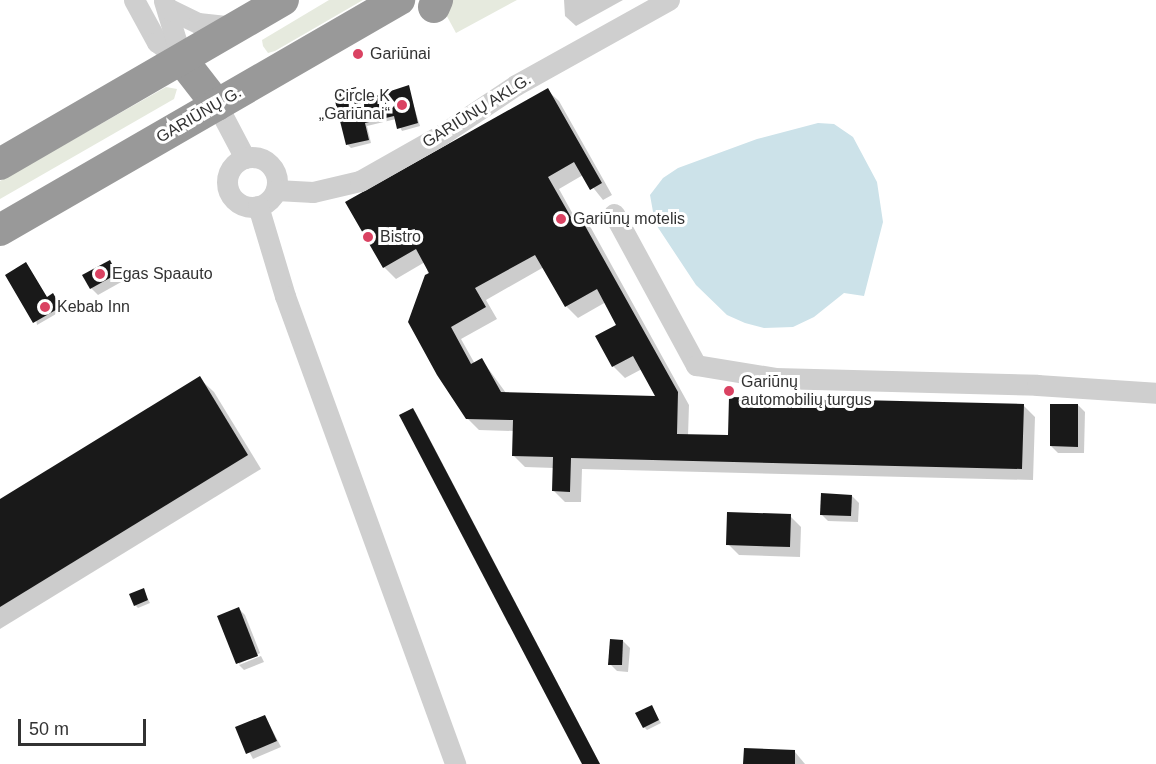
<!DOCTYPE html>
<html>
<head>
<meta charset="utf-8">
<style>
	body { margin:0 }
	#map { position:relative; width:1156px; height:764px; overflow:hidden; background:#fff; font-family:Arial,sans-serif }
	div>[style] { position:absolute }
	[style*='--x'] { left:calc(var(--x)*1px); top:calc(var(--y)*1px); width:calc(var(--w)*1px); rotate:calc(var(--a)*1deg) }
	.green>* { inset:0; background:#e6eade }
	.water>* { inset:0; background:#cce2e9 }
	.shadow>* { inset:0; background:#0003 }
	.building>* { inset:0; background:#191919 }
	.minor>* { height:21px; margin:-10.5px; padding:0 10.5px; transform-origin:10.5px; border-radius:10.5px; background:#cfcfcf }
	.minor>.ring { margin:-10.5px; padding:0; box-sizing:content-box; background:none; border:21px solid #cfcfcf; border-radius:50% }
	.highway>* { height:32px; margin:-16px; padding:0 16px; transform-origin:16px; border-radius:16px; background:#999 }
	.dots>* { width:16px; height:16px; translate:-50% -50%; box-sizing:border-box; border:3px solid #fff; border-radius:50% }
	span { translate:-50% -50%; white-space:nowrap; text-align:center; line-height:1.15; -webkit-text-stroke:6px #fff; paint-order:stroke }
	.poi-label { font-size:16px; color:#323232 }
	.left { translate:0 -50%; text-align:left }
	.right { translate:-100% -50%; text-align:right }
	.street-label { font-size:16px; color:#323232 }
	.scale { position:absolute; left:18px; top:719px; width:128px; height:27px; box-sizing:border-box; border:3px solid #323232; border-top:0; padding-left:8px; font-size:18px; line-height:21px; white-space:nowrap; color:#323232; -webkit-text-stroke:4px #fff; paint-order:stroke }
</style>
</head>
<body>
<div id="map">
	<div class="green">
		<i style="clip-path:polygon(329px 0,363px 0,275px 51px,268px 53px,263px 46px,262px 40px)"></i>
		<i style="clip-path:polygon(447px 0,517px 0,456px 33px,443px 9px)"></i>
		<i style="clip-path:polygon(166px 87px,177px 89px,174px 99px,0 199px,0 181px)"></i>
	</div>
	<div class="water">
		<i style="clip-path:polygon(818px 123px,834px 124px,853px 137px,877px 182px,883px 222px,864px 296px,844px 293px,814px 317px,793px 327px,764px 328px,745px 323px,727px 315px,696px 285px,655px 223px,650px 195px,663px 178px,678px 168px,757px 139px)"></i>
	</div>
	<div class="shadow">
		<i style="clip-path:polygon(564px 0,623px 0,576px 26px,565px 16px)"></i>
		<i style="clip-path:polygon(408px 87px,420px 126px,402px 131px,396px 119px,367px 126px,371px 143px,351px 148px,348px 145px,356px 89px,362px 102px)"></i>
		<i style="clip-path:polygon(evenodd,547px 90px,559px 101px,612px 195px,603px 200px,583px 175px,559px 189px,575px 218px,579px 216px,591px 228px,689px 405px,688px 436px,730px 437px,1023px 405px,1035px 417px,1033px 480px,582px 469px,581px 502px,565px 502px,553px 490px,554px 468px,525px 467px,513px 455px,514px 431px,479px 430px,467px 418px,425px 262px,396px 279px,384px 267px,547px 90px,544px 267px,566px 306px,578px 318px,606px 302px,618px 325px,613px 366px,625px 378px,642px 369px,657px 398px,506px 393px,482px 360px,475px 364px,461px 339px,497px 319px,486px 300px,544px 267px)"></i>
		<i style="clip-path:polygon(109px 262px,123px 281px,98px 295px,91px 288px)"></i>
		<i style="clip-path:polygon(26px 264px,47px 298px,53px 295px,63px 310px,37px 325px)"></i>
		<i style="clip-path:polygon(199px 378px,214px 392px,261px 469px,0 629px,0 501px)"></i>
		<i style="clip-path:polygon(1078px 405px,1085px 412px,1084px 453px,1058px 453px,1051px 446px)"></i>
		<i style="clip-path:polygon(413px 410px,416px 413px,600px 764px,584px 764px)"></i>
		<i style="clip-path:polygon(852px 496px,859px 503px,858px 522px,828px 521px,821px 514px)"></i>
		<i style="clip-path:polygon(790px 516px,801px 527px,800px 557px,739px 555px,728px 544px)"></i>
		<i style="clip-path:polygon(143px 589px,150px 603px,138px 608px,135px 605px)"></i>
		<i style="clip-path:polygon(239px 609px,245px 615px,260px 653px,239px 664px)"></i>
		<i style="clip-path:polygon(623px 641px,630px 648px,628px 672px,617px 671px,610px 664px)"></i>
		<i style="clip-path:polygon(261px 656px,264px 662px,244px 670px,239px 665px)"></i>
		<i style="clip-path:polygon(651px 706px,661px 723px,647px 730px,644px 727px)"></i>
		<i style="clip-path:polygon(265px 716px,281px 747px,253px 759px,237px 728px)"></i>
		<i style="clip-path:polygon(795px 752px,805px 764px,745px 764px)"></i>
	</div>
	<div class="building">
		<i style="clip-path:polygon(409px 85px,418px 123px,397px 129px,394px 116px,365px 123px,369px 140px,346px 145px,333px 93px,356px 87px,360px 101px)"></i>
		<i style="clip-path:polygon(evenodd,548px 88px,602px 183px,590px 190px,574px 162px,548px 177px,572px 219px,579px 215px,678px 392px,677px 434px,728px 435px,729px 397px,1024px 404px,1022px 469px,571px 458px,570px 492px,552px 491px,553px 457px,512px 456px,513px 420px,466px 419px,437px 375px,408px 322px,425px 275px,429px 273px,416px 249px,383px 268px,345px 202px,548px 88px,535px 255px,565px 307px,597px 289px,616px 325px,595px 336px,612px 367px,633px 356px,655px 396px,501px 392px,482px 358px,471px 364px,451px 327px,486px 307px,475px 288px,535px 255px)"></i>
		<i style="clip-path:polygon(110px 260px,117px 274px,90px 289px,82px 275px)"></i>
		<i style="clip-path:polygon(26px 262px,47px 297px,53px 293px,61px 307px,33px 323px,5px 275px)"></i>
		<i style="clip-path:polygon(200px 376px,248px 455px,0 607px,0 499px)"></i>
		<i style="clip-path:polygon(1050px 404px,1078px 404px,1078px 447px,1050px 446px)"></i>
		<i style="clip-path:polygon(413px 408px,600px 764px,582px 764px,399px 415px)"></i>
		<i style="clip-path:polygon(821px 493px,852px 495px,851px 516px,820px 515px)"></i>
		<i style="clip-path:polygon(727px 512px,791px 514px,790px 547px,726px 545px)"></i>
		<i style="clip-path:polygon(144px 588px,148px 600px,134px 606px,129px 594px)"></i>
		<i style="clip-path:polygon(239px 607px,258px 656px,236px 664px,217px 616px)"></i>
		<i style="clip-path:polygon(610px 639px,623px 640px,622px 665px,608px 665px)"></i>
		<i style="clip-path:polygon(652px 705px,659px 720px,643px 728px,635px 713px)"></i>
		<i style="clip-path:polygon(265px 715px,277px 741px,246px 754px,235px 727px)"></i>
		<i style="clip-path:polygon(744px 748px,795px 750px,795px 764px,743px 764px)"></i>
	</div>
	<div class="minor">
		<i style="--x:134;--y:0;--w:48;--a:61.3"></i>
		<i style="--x:157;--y:42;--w:31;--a:36"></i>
		<i style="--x:164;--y:1;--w:62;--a:73"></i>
		<i style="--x:167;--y:8;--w:34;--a:26"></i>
		<i style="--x:198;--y:23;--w:37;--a:6"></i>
		<i style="--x:217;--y:105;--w:60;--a:62.2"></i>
		<i class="ring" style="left:227px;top:157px;width:29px;height:29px"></i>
		<i style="--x:276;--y:190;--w:37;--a:3"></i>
		<i style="--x:313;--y:192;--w:48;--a:-13.2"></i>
		<i style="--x:360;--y:181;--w:93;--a:-29.6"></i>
		<i style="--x:441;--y:135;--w:90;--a:-33.7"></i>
		<i style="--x:516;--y:85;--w:175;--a:-29.1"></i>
		<i style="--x:258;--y:206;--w:94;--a:73.3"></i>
		<i style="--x:285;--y:296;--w:498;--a:70"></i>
		<i style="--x:614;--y:214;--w:172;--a:61.5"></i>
		<i style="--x:696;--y:365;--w:80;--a:9.3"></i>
		<i style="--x:775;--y:378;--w:262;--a:1.5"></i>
		<i style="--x:1037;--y:385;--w:119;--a:3.8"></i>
	</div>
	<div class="highway">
		<i style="--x:434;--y:7;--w:8;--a:-67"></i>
		<i style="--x:182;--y:60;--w:57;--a:52.1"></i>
		<i style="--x:0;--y:164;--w:327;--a:-30.1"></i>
		<i style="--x:0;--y:230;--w:461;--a:-30"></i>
	</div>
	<div class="dots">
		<i style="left:358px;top:54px;background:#da4262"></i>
		<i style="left:402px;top:105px;background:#da4262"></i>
		<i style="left:561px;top:219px;background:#da4262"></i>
		<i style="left:368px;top:237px;background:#da4262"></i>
		<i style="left:100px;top:274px;background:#da4262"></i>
		<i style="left:45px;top:307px;background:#da4262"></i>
		<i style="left:729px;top:391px;background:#da4262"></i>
	</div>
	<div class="poi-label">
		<span class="left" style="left:370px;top:54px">Gariūnai</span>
		<span class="right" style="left:390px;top:105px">Circle K<br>„Gariūnai“</span>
		<span class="left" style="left:573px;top:219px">Gariūnų motelis</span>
		<span class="left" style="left:380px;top:237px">Bistro</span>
		<span class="left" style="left:112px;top:274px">Egas Spaauto</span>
		<span class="left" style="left:57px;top:307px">Kebab Inn</span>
		<span class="left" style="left:741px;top:391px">Gariūnų<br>automobilių turgus</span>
	</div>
	<div class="street-label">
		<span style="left:477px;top:111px;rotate:-32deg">GARIŪNŲ AKLG.</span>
		<span style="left:199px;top:115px;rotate:-30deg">GARIŪNŲ G.</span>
	</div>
	<div class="scale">50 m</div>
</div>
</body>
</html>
